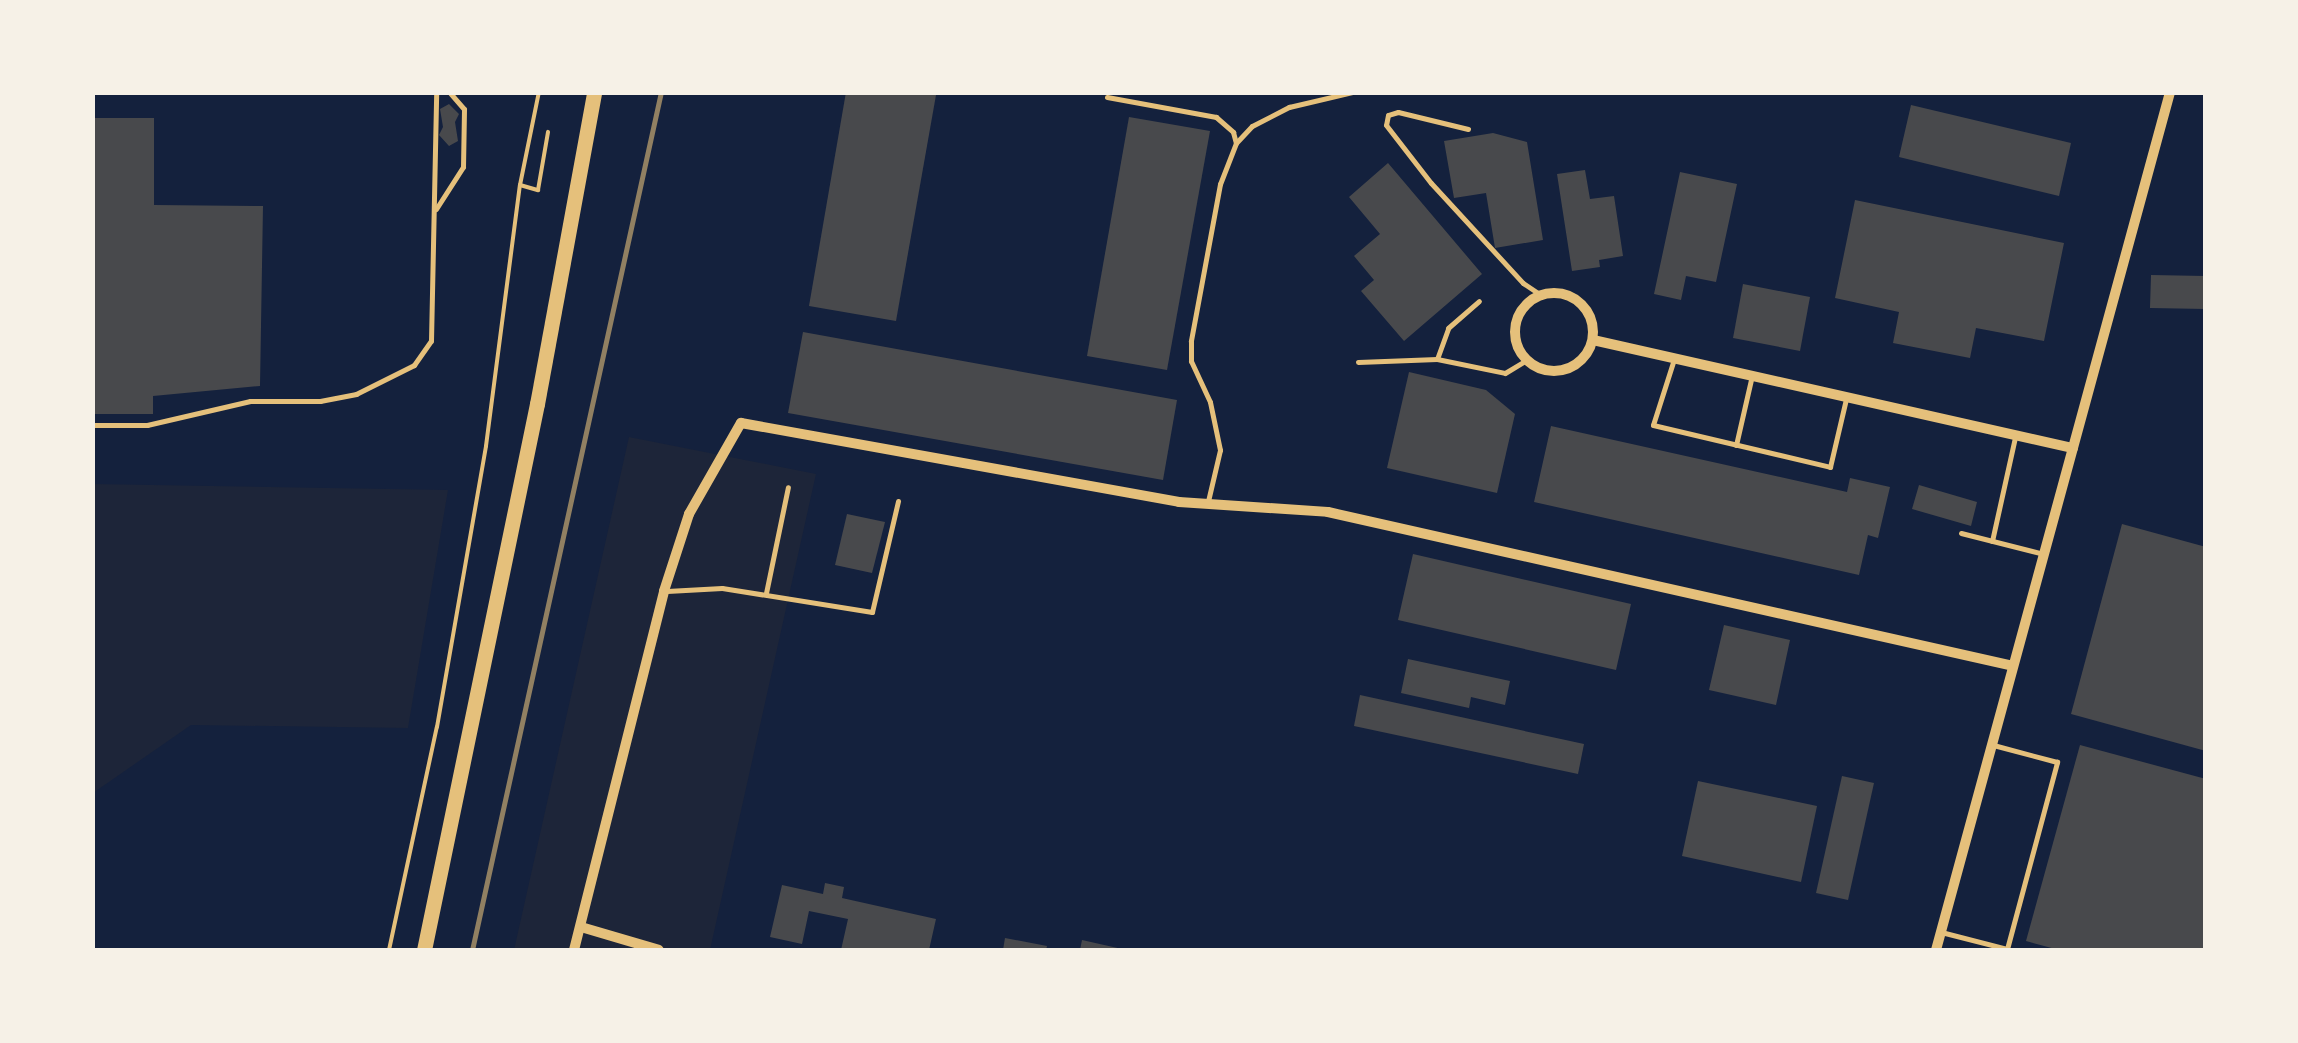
<!DOCTYPE html>
<html>
<head>
<meta charset="utf-8">
<style>
	body { margin:0 }
	#map { position:relative; width:2298px; height:1043px; overflow:hidden; background:#14213d; font-family:"DejaVu Sans",sans-serif }
	div>[style] { position:absolute }
	[style*='--x'] { left:calc(var(--x)*1px); top:calc(var(--y)*1px); width:calc(var(--w)*1px); rotate:calc(var(--a)*1deg) }
	.green>* { inset:0; background:#1d2539 }
	.building>* { inset:0; background:#48494c }
	.path>* { height:4px; margin:-2px; padding:0 2px; transform-origin:2px; border-radius:2px; background:#e5c07b }
	.service>* { height:5px; margin:-2.5px; padding:0 2.5px; transform-origin:2.5px; border-radius:2.5px; background:#e5c07b }
	.minor>* { height:10px; margin:-5px; padding:0 5px; transform-origin:5px; border-radius:5px; background:#e5c07b }
	.minor>.ring { margin:-5px; padding:0; box-sizing:content-box; background:none; border:10px solid #e5c07b; border-radius:50% }
	.primary>* { height:15px; margin:-7.5px; padding:0 7.5px; transform-origin:7.5px; border-radius:7.5px; background:#e5c07b }
	.rail>* { height:5px; margin:-2.5px; padding:0 2.5px; transform-origin:2.5px; border-radius:2.5px; background:#918062 }
	span { translate:-50% -50%; white-space:nowrap; text-align:center; line-height:1.15; -webkit-text-stroke:9px #f6f1e7; paint-order:stroke }
	.frame { position:absolute; inset:0; border:95px solid #f6f1e7; pointer-events:none }
</style>
</head>
<body>
<div id="map">
	<div class="green">
		<i style="clip-path:polygon(629px 437px,816px 474px,710px 950px,514px 950px)"></i>
		<i style="clip-path:polygon(93px 484px,448px 490px,408px 728px,191px 725px,93px 793px)"></i>
	</div>
	<div class="building">
		<i style="clip-path:polygon(846px 92px,936px 95px,896px 321px,809px 306px)"></i>
		<i style="clip-path:polygon(449px 104px,459px 114px,455px 122px,458px 141px,449px 146px,439px 135px,443px 127px,440px 109px)"></i>
		<i style="clip-path:polygon(1911px 105px,2071px 143px,2059px 196px,1899px 157px)"></i>
		<i style="clip-path:polygon(1129px 117px,1210px 131px,1167px 370px,1087px 356px)"></i>
		<i style="clip-path:polygon(92px 118px,154px 118px,154px 205px,263px 206px,260px 386px,153px 396px,153px 414px,92px 414px)"></i>
		<i style="clip-path:polygon(1493px 133px,1527px 142px,1543px 240px,1495px 248px,1486px 193px,1454px 198px,1444px 141px)"></i>
		<i style="clip-path:polygon(1388px 163px,1482px 274px,1404px 341px,1361px 291px,1374px 280px,1354px 256px,1380px 234px,1349px 197px)"></i>
		<i style="clip-path:polygon(1585px 170px,1590px 199px,1614px 196px,1623px 256px,1599px 260px,1600px 267px,1572px 271px,1557px 174px)"></i>
		<i style="clip-path:polygon(1680px 172px,1737px 184px,1716px 282px,1686px 276px,1681px 300px,1654px 294px)"></i>
		<i style="clip-path:polygon(1855px 200px,2064px 243px,2044px 341px,1976px 328px,1970px 358px,1893px 343px,1899px 312px,1835px 298px)"></i>
		<i style="clip-path:polygon(2151px 275px,2206px 276px,2206px 309px,2150px 308px)"></i>
		<i style="clip-path:polygon(1743px 284px,1810px 297px,1800px 351px,1733px 338px)"></i>
		<i style="clip-path:polygon(803px 332px,1177px 400px,1163px 480px,788px 413px)"></i>
		<i style="clip-path:polygon(1409px 372px,1486px 390px,1515px 414px,1497px 493px,1387px 468px)"></i>
		<i style="clip-path:polygon(1551px 426px,1847px 492px,1850px 478px,1890px 487px,1878px 538px,1868px 535px,1859px 575px,1534px 502px)"></i>
		<i style="clip-path:polygon(1919px 485px,1977px 502px,1971px 526px,1912px 509px)"></i>
		<i style="clip-path:polygon(847px 514px,885px 522px,872px 573px,835px 565px)"></i>
		<i style="clip-path:polygon(2122px 524px,2206px 547px,2206px 751px,2071px 714px)"></i>
		<i style="clip-path:polygon(1413px 554px,1631px 604px,1616px 670px,1398px 620px)"></i>
		<i style="clip-path:polygon(1724px 625px,1790px 640px,1776px 705px,1709px 690px)"></i>
		<i style="clip-path:polygon(1408px 659px,1510px 681px,1505px 705px,1471px 697px,1469px 708px,1401px 693px)"></i>
		<i style="clip-path:polygon(1360px 695px,1584px 744px,1578px 774px,1354px 726px)"></i>
		<i style="clip-path:polygon(2080px 745px,2206px 779px,2206px 950px,2059px 950px,2026px 941px)"></i>
		<i style="clip-path:polygon(1842px 776px,1874px 783px,1848px 900px,1816px 893px)"></i>
		<i style="clip-path:polygon(1698px 781px,1817px 806px,1801px 882px,1682px 856px)"></i>
		<i style="clip-path:polygon(825px 883px,844px 887px,842px 898px,936px 919px,929px 950px,841px 950px,848px 919px,809px 911px,802px 944px,770px 937px,782px 885px,823px 894px)"></i>
		<i style="clip-path:polygon(1005px 938px,1047px 946px,1046px 950px,1003px 950px)"></i>
		<i style="clip-path:polygon(1082px 940px,1122px 949px,1122px 950px,1080px 950px)"></i>
	</div>
	<div class="path">
		<i style="--x:520;--y:185;--w:19;--a:16"></i>
		<i style="--x:538;--y:190;--w:59;--a:-80.2"></i>
		<i style="--x:389;--y:950;--w:228;--a:-77.9"></i>
		<i style="--x:437;--y:727;--w:285;--a:-80.1"></i>
		<i style="--x:486;--y:446;--w:263;--a:-82.6"></i>
		<i style="--x:520;--y:185;--w:95;--a:-78.5"></i>
	</div>
	<div class="service">
		<i style="--x:1107;--y:97;--w:111;--a:10.4"></i>
		<i style="--x:1216;--y:117;--w:23;--a:41"></i>
		<i style="--x:1233;--y:132;--w:11;--a:75"></i>
		<i style="--x:1236;--y:143;--w:44;--a:111.3"></i>
		<i style="--x:1220;--y:184;--w:160;--a:100.5"></i>
		<i style="--x:1191;--y:341;--w:20;--a:90"></i>
		<i style="--x:1191;--y:361;--w:45;--a:65.1"></i>
		<i style="--x:1210;--y:402;--w:49;--a:78.2"></i>
		<i style="--x:1220;--y:450;--w:52;--a:103.2"></i>
		<i style="--x:1468;--y:129;--w:72;--a:-166.3"></i>
		<i style="--x:1398;--y:112;--w:10;--a:163"></i>
		<i style="--x:1388;--y:115;--w:10;--a:101"></i>
		<i style="--x:1386;--y:125;--w:73;--a:52.2"></i>
		<i style="--x:1431;--y:183;--w:136;--a:47.4"></i>
		<i style="--x:1523;--y:283;--w:22;--a:34"></i>
		<i style="--x:1236;--y:143;--w:23;--a:-47"></i>
		<i style="--x:1252;--y:126;--w:42;--a:-27.2"></i>
		<i style="--x:1289;--y:107;--w:66;--a:-13.2"></i>
		<i style="--x:436;--y:209;--w:50;--a:-57.3"></i>
		<i style="--x:463;--y:167;--w:58;--a:-89"></i>
		<i style="--x:464;--y:109;--w:23;--a:-131"></i>
		<i style="--x:1437;--y:359;--w:33;--a:-70"></i>
		<i style="--x:1448;--y:328;--w:41;--a:-41.1"></i>
		<i style="--x:1674;--y:359;--w:69;--a:107.7"></i>
		<i style="--x:1653;--y:425;--w:182;--a:13.3"></i>
		<i style="--x:1830;--y:467;--w:70;--a:-76.8"></i>
		<i style="--x:1358;--y:362;--w:79;--a:-2.2"></i>
		<i style="--x:1437;--y:359;--w:69;--a:11.6"></i>
		<i style="--x:1505;--y:373;--w:26;--a:-31"></i>
		<i style="--x:92;--y:425;--w:55;--a:0"></i>
		<i style="--x:147;--y:425;--w:106;--a:-13.1"></i>
		<i style="--x:250;--y:401;--w:70;--a:0"></i>
		<i style="--x:320;--y:401;--w:37;--a:-11"></i>
		<i style="--x:356;--y:394;--w:65;--a:-26.6"></i>
		<i style="--x:414;--y:365;--w:29;--a:-55"></i>
		<i style="--x:431;--y:341;--w:249;--a:-88.8"></i>
		<i style="--x:1736;--y:445;--w:72;--a:-77.1"></i>
		<i style="--x:1961;--y:533;--w:86;--a:14.2"></i>
		<i style="--x:1992;--y:541;--w:107;--a:-77.5"></i>
		<i style="--x:667;--y:591;--w:55;--a:-3.1"></i>
		<i style="--x:722;--y:588;--w:152;--a:9.1"></i>
		<i style="--x:872;--y:612;--w:114;--a:-76.8"></i>
		<i style="--x:766;--y:593;--w:108;--a:-78.3"></i>
		<i style="--x:1941;--y:932;--w:68;--a:14.4"></i>
		<i style="--x:2007;--y:949;--w:194;--a:-75"></i>
		<i style="--x:2057;--y:762;--w:66;--a:-165.1"></i>
	</div>
	<div class="minor">
		<i class="ring" style="left:1515px;top:293px;width:68px;height:68px"></i>
		<i style="--x:1593;--y:340;--w:492;--a:12.7"></i>
		<i style="--x:581;--y:927;--w:81;--a:16.4"></i>
		<i style="--x:574;--y:950;--w:370;--a:-75.9"></i>
		<i style="--x:664;--y:591;--w:81;--a:-72"></i>
		<i style="--x:689;--y:514;--w:105;--a:-60.3"></i>
		<i style="--x:741;--y:423;--w:445;--a:10.2"></i>
		<i style="--x:1179;--y:502;--w:149;--a:3.8"></i>
		<i style="--x:1328;--y:512;--w:702;--a:12.67"></i>
		<i style="--x:1936;--y:950;--w:889;--a:-74.74"></i>
	</div>
	<div class="primary">
		<i style="--x:424;--y:950;--w:558;--a:-78.31"></i>
		<i style="--x:537;--y:404;--w:317;--a:-79.6"></i>
	</div>
	<div class="rail">
		<i style="--x:472;--y:950;--w:879;--a:-77.58"></i>
	</div>
	<div class="frame"></div>
</div>
</body>
</html>
